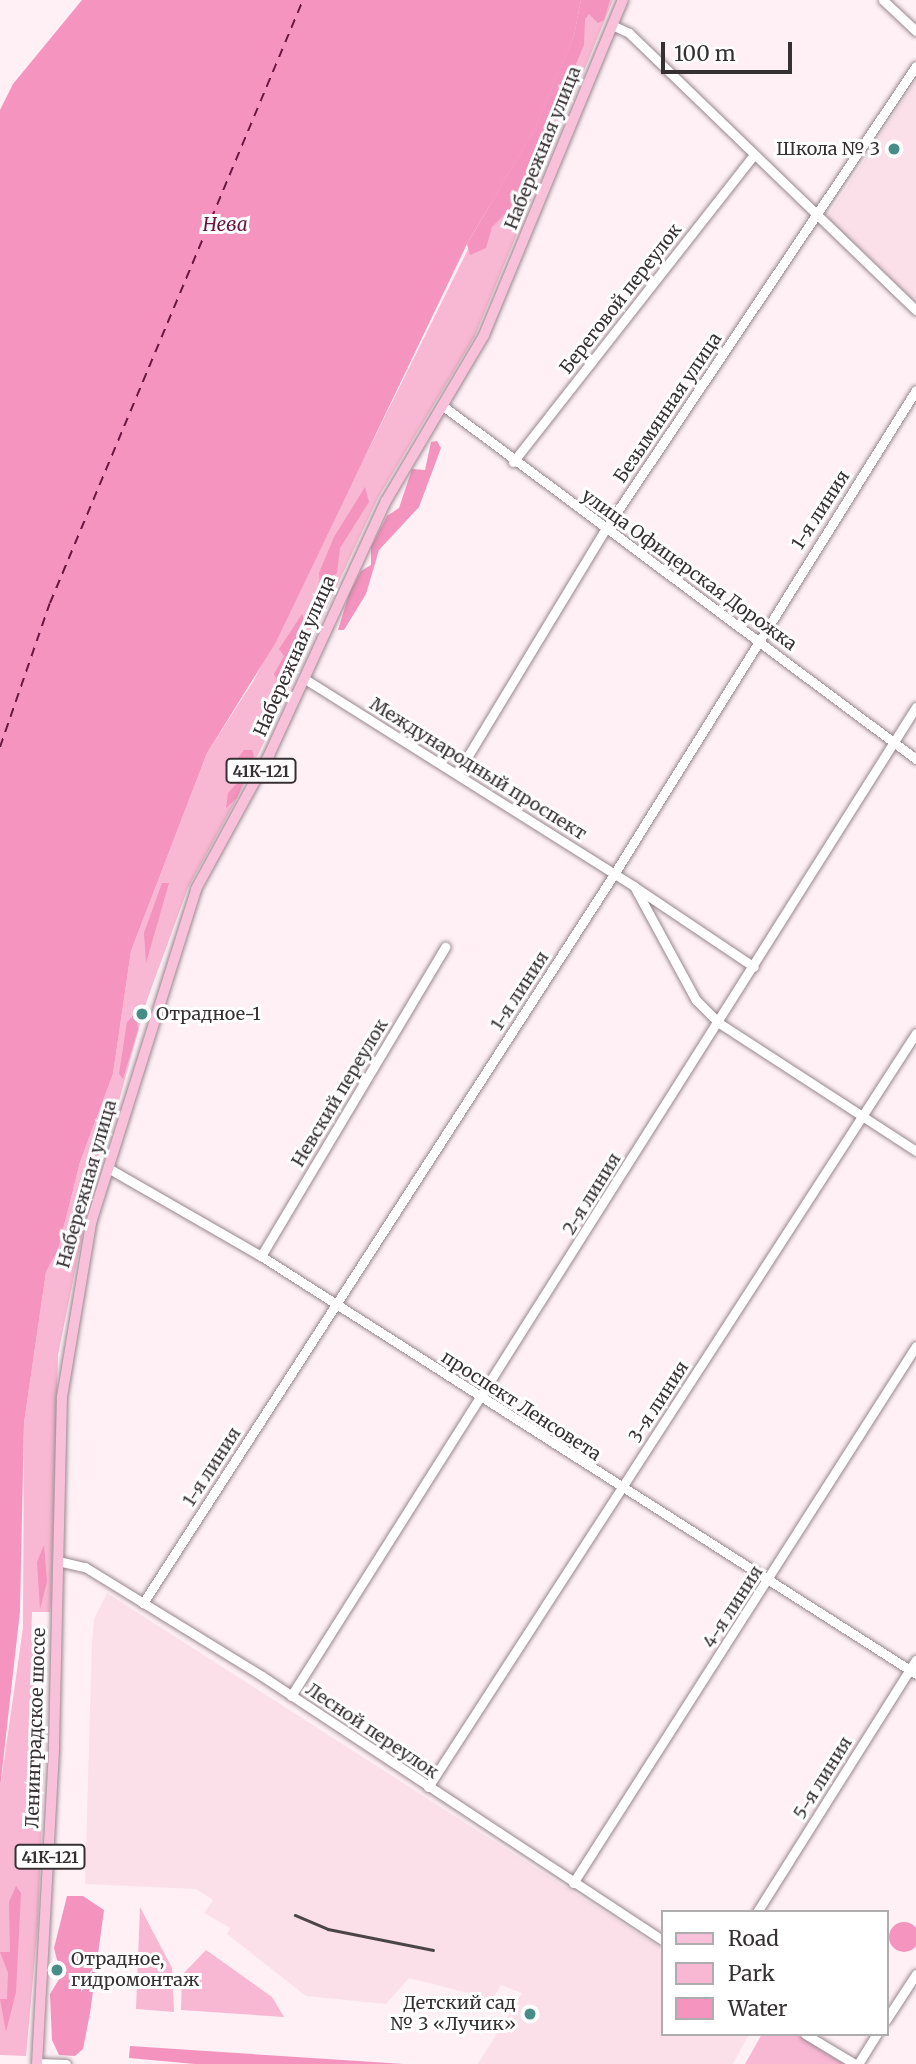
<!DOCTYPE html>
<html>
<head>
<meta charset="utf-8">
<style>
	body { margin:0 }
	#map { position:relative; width:916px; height:2064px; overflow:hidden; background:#fef0f5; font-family:Merriweather,serif }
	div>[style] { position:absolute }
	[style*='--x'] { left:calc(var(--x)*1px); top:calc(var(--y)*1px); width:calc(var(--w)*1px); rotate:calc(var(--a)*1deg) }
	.built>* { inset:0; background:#fbe0ea }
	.green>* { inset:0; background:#f8b7d2 }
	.forest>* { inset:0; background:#f493be }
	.water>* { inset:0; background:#f594be }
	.round { border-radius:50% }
	.ferry>* { height:2px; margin-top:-1px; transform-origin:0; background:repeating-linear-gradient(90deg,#6a1643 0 9px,transparent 0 16px) }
	.roads { filter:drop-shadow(0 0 2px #98878e) drop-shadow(0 0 2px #98878e) }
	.minor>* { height:9px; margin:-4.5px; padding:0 4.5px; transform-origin:4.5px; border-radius:4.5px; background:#fff }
	.major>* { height:10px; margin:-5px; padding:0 5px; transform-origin:5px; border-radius:5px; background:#f9c0d9 }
	.rail>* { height:2.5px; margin:-1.25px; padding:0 1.25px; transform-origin:1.25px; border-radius:1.25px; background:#4c4548 }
	.dots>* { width:19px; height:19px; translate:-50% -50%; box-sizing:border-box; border:4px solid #fff; border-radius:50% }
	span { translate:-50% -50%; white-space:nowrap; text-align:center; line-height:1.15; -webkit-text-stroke:6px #fff; paint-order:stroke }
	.shield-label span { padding:2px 5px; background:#fff; border:2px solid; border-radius:5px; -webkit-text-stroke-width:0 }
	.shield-label { font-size:16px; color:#373033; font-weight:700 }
	.street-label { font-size:18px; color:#373033 }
	.poi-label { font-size:18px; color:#373033 }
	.right { translate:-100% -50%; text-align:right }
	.left { translate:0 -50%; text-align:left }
	.water-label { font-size:19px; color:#6a1643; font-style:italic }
	.legend { position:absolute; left:661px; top:1910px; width:228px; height:126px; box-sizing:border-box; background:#fff; border:2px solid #afacad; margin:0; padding:9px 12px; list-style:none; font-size:21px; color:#373033 }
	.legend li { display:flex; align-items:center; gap:14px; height:35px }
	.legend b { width:35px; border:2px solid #afacad }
	.scale { position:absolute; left:661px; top:42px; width:131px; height:32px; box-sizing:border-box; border:4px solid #373033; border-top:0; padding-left:9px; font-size:21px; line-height:24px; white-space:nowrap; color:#373033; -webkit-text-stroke:5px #fff; paint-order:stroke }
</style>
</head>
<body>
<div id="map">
	<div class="built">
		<i style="clip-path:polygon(916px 81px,916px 303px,827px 217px)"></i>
		<i style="clip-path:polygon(107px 1593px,662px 1949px,662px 2034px,749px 2034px,733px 2064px,478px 2064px,522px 1993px,501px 1985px,492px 1999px,409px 1978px,386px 2004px,306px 1996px,227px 1934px,230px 1928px,204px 1913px,213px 1900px,196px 1889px,85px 1884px,92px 1642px,94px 1619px)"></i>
	</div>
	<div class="green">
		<i style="clip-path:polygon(581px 0,613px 0,475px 336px,378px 498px,242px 789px,188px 888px,147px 1000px,85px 1222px,58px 1355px,51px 1604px,50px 1612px,32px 1612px,31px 1641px,39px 1641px,30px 1740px,44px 1761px,38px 1923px,26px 2056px,0 2055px,0 1789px,23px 1628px,24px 1423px,46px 1272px,58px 1250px,80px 1162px,113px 1074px,131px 951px,207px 753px,254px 680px,574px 36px)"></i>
		<i style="clip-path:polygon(140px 1907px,172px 1968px,174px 2012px,136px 2009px)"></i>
		<i style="clip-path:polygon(206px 1950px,272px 1997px,284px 2017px,181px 2010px,182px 1975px)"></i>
		<i style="clip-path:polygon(762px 2034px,796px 2034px,844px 2064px,745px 2064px)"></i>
	</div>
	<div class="forest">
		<i style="clip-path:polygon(581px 0,610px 0,604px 20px,598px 23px,589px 14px,585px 19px,584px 45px,533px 165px,509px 210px,492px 227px,486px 248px,470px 255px,467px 244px,535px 129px,574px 36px)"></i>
		<i style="clip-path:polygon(437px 441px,441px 448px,419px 507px,379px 550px,366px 594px,344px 630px,338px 630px,349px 594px,361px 571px,371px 565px,371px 547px,387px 516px,399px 508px,412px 469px,425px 470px,431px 442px)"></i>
		<i style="clip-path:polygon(365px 487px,369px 502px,340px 548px,337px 573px,320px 587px,319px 573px,334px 537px)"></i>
		<i style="clip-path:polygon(302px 614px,306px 626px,279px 684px,274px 674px,284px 656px,279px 649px)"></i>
		<i style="clip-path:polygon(244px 750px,252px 750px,254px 756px,237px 798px,226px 808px,228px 793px,238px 782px,233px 765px)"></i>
		<i style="clip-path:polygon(162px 883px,169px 883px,146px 963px,144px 933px)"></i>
		<i style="clip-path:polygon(136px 1013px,138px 1029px,123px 1079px,119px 1074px,127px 1022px)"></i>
		<i style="clip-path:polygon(44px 1545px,47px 1582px,40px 1609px,37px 1562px)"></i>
		<i style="clip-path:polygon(16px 1886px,21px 1893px,16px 1992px,6px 2032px,0 1999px,7px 1999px,8px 1973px,0 1952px,10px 1952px,9px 1902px)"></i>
		<i style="clip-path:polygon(67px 1896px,83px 1896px,104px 1910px,90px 2013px,83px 2049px,75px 2056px,59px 2055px,52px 2040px,50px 1994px,61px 1976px,54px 1948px)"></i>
		<i style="clip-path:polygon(130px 2046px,404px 2064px,195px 2064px,129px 2058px)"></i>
	</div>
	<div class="water">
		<i style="clip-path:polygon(82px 0,581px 0,574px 36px,535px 129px,467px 244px,276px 642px,207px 753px,131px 951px,113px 1074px,80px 1162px,58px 1250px,46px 1272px,24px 1423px,20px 1611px,0 1789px,0 110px,13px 84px)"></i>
		<i class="round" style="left:889px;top:1922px;width:30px;height:30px"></i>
	</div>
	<div class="ferry">
		<i style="--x:0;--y:747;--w:152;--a:-70.9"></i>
		<i style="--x:50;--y:603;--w:654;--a:-67.24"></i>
	</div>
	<div class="roads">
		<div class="minor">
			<i style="--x:883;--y:0;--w:45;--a:43.2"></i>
			<i style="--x:612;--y:25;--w:19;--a:25"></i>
			<i style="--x:629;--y:33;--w:399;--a:44"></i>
			<i style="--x:443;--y:406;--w:590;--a:36.73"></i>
			<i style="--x:513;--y:462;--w:390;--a:-51.9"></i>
			<i style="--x:305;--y:679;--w:389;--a:32.2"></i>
			<i style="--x:634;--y:886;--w:130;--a:61.5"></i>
			<i style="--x:696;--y:1000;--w:33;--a:45"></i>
			<i style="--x:719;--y:1023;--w:235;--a:33"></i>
			<i style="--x:457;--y:774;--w:288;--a:-58.8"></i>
			<i style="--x:606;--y:528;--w:556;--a:-56.14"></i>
			<i style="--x:635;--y:887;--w:143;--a:33.9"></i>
			<i style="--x:108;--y:1168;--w:177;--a:29.9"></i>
			<i style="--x:261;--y:1256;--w:777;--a:32.54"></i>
			<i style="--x:261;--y:1256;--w:360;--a:-59.2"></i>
			<i style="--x:58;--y:1561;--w:28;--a:13"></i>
			<i style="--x:85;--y:1567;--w:208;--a:31.6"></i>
			<i style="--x:262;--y:1676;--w:479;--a:33.4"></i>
			<i style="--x:143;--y:1603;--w:868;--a:-57.13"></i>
			<i style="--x:614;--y:874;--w:570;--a:-58.04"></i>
			<i style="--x:291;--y:1696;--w:1170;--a:-57.71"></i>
			<i style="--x:428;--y:1787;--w:898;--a:-57.09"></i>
			<i style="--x:573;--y:1883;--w:637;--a:-57.43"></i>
			<i style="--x:757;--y:1912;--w:298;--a:-57.8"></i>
			<i style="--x:886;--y:2020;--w:55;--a:-56.9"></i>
			<i style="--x:805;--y:2034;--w:58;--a:31"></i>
			<i style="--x:37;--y:2063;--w:29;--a:2"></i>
			<i style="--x:858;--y:2064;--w:36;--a:-58"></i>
		</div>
		<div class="major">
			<i style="--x:37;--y:2064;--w:318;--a:-86.9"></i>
			<i style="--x:54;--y:1746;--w:349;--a:-88.7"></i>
			<i style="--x:62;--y:1397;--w:176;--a:-80.5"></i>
			<i style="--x:91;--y:1223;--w:350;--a:-72.5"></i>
			<i style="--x:196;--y:889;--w:153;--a:-61.4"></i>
			<i style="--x:269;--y:755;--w:280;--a:-65.3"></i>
			<i style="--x:386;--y:501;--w:193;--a:-59.4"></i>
			<i style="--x:484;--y:335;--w:363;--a:-67.5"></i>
		</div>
	</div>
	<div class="rail">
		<i style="--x:295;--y:1915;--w:36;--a:23"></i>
		<i style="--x:328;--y:1929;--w:107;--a:11.3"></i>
	</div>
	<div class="dots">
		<i style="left:894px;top:149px;background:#468d87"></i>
		<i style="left:142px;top:1014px;background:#468d87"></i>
		<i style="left:57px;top:1970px;background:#468d87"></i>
		<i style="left:530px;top:2014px;background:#468d87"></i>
	</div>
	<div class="shield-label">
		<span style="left:261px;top:771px">41К-121</span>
		<span style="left:50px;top:1857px">41К-121</span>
	</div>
	<div class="street-label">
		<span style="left:543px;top:148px;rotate:-68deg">Набережная улица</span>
		<span style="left:621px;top:299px;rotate:-52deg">Береговой переулок</span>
		<span style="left:668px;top:408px;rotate:-56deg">Безымянная улица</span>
		<span style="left:821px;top:510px;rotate:-57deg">1-я линия</span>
		<span style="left:689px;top:570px;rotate:36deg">улица Офицерская Дорожка</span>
		<span style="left:295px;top:656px;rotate:-66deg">Набережная улица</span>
		<span style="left:478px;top:769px;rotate:32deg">Международный проспект</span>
		<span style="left:520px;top:991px;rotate:-57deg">1-я линия</span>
		<span style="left:340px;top:1093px;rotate:-59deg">Невский переулок</span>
		<span style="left:87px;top:1184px;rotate:-74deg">Набережная улица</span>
		<span style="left:592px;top:1194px;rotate:-58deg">2-я линия</span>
		<span style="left:659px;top:1402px;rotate:-57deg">3-я линия</span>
		<span style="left:521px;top:1406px;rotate:33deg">проспект Ленсовета</span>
		<span style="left:212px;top:1467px;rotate:-57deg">1-я линия</span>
		<span style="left:733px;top:1607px;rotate:-57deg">4-я линия</span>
		<span style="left:36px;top:1728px;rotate:-88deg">Ленинградское шоссе</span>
		<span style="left:372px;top:1731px;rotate:34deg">Лесной переулок</span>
		<span style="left:823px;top:1778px;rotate:-58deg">5-я линия</span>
	</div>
	<div class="poi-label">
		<span class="right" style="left:880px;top:149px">Школа № 3</span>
		<span class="left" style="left:156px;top:1014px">Отрадное-1</span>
		<span class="left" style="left:71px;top:1970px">Отрадное,<br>гидромонтаж</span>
		<span class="right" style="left:516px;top:2014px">Детский сад<br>№ 3 «Лучик»</span>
	</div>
	<div class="water-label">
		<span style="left:225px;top:225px">Нева</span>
	</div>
	<ul class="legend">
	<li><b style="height:9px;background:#f9c0d9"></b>Road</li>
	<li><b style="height:19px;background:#f8b7d2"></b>Park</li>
	<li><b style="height:19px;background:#f594be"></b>Water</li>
	</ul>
	<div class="scale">100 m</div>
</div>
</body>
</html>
